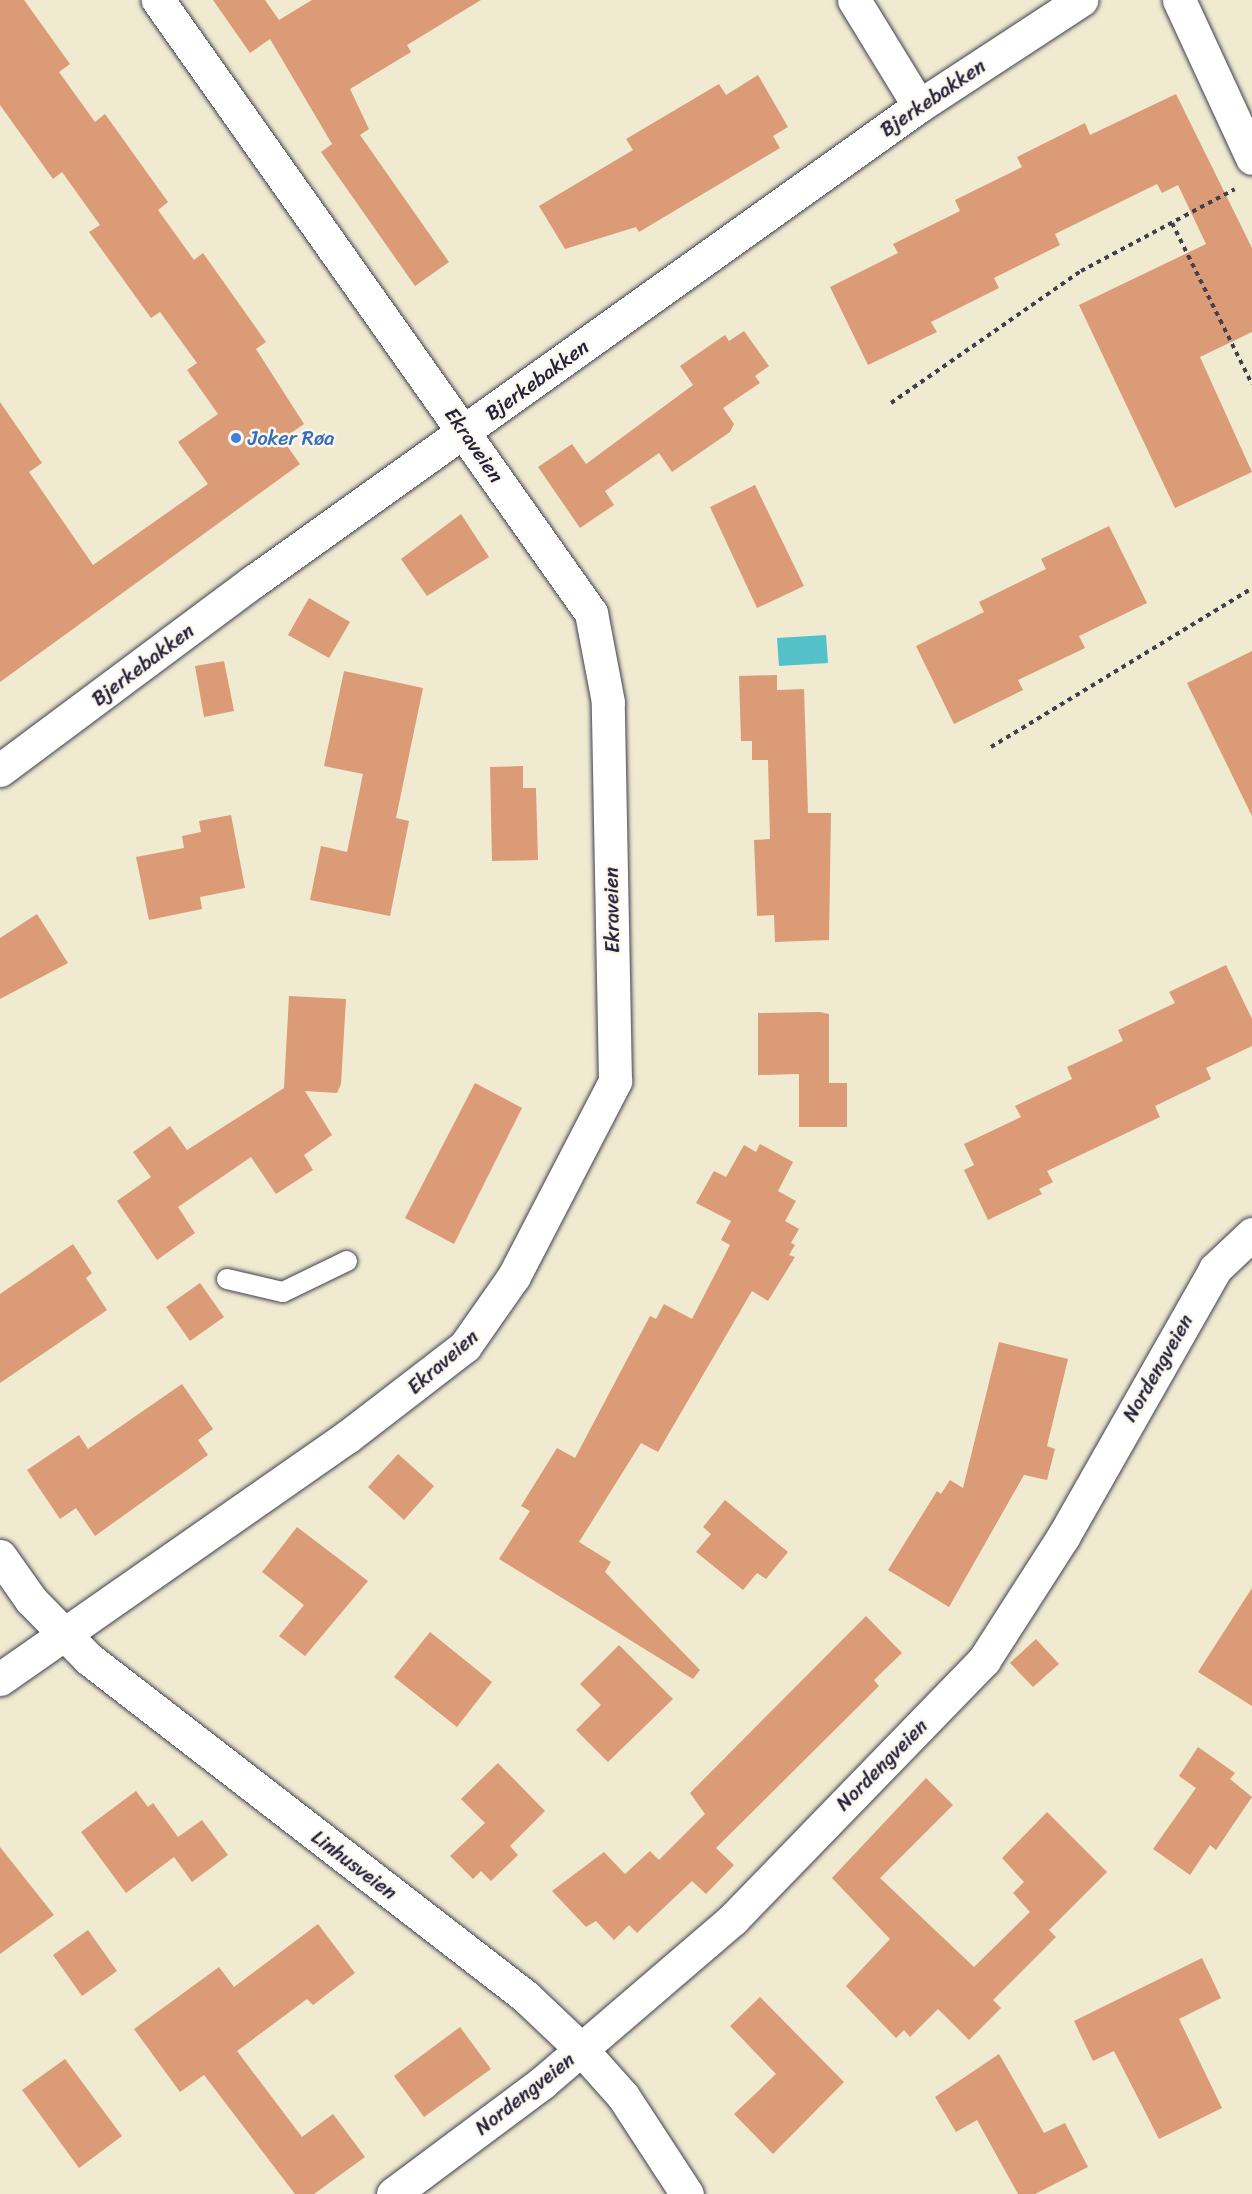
<!DOCTYPE html>
<html>
<head>
<meta charset="utf-8">
<style>
	body { margin:0 }
	#map { position:relative; width:1252px; height:2194px; overflow:hidden; background:#efead0; font-family:Sriracha,sans-serif }
	div>[style] { position:absolute }
	[style*='--x'] { left:calc(var(--x)*1px); top:calc(var(--y)*1px); width:calc(var(--w)*1px); rotate:calc(var(--a)*1deg) }
	.water>* { inset:0; background:#53c1c7 }
	.building>* { inset:0; background:#db9b77 }
	.path>* { height:4px; margin-top:-2px; transform-origin:0; background:repeating-linear-gradient(90deg,#414051 0 4.5px,transparent 0 9px) }
	.roads { filter:drop-shadow(0 0 2px #414051) drop-shadow(0 0 2px #414051) }
	.lane>* { height:20px; margin:-10px; padding:0 10px; transform-origin:10px; border-radius:10px; background:#fff }
	.street>* { height:33px; margin:-16.5px; padding:0 16.5px; transform-origin:16.5px; border-radius:16.5px; background:#fff }
	.dots>* { width:16px; height:16px; translate:-50% -50%; box-sizing:border-box; border:3px solid #fbf7ec; border-radius:50% }
	span { translate:-50% -50%; white-space:nowrap; text-align:center; line-height:1.15; -webkit-text-stroke:5px #fbf7ec; paint-order:stroke }
	.street-label { font-size:20px; color:#22223b }
	.shop-label { font-size:20px; color:#366cbe }
	.left { translate:0 -50%; text-align:left }
</style>
</head>
<body>
<div id="map">
	<div class="water">
		<i style="clip-path:polygon(826px 635px,828px 663px,779px 666px,777px 638px)"></i>
	</div>
	<div class="building">
		<i style="clip-path:polygon(0 0,24px 0,70px 64px,59px 72px,95px 122px,105px 114px,168px 202px,158px 210px,194px 260px,203px 253px,266px 342px,256px 349px,304px 424px,282px 439px,300px 464px,0 682px,0 402px,42px 463px,29px 472px,93px 565px,208px 484px,178px 442px,218px 414px,187px 370px,197px 363px,160px 312px,151px 318px,89px 232px,100px 225px,62px 172px,53px 179px,0 105px)"></i>
		<i style="clip-path:polygon(213px 0,265px 0,279px 20px,312px 0,481px 0,407px 45px,411px 52px,350px 89px,369px 129px,360px 135px,449px 262px,415px 286px,321px 152px,332px 144px,270px 39px,250px 53px)"></i>
		<i style="clip-path:polygon(758px 75px,788px 127px,773px 136px,780px 148px,639px 232px,636px 227px,565px 249px,539px 206px,633px 150px,626px 139px,719px 84px,726px 95px)"></i>
		<i style="clip-path:polygon(1176px 94px,1252px 248px,1252px 332px,1200px 357px,1252px 472px,1175px 508px,1079px 305px,1206px 244px,1178px 185px,1162px 193px,1157px 184px,1055px 234px,1060px 245px,994px 278px,999px 288px,931px 322px,937px 332px,868px 365px,830px 287px,898px 253px,893px 244px,960px 211px,955px 200px,1022px 167px,1017px 157px,1085px 123px,1090px 135px)"></i>
		<i style="clip-path:polygon(744px 331px,769px 366px,755px 376px,760px 383px,723px 408px,734px 424px,730px 432px,672px 472px,659px 453px,605px 491px,614px 505px,580px 528px,538px 467px,572px 444px,586px 464px,693px 385px,680px 366px,725px 335px,729px 341px)"></i>
		<i style="clip-path:polygon(755px 485px,804px 586px,757px 608px,710px 507px)"></i>
		<i style="clip-path:polygon(461px 514px,489px 557px,427px 596px,401px 559px)"></i>
		<i style="clip-path:polygon(1109px 526px,1147px 603px,1079px 636px,1085px 648px,1018px 680px,1023px 690px,954px 724px,916px 646px,984px 612px,979px 602px,1046px 569px,1041px 559px)"></i>
		<i style="clip-path:polygon(309px 598px,350px 622px,329px 658px,288px 635px)"></i>
		<i style="clip-path:polygon(1252px 651px,1252px 816px,1187px 683px)"></i>
		<i style="clip-path:polygon(224px 661px,234px 711px,204px 717px,195px 666px)"></i>
		<i style="clip-path:polygon(344px 671px,423px 688px,396px 818px,409px 821px,390px 916px,310px 900px,321px 846px,347px 852px,363px 774px,324px 766px)"></i>
		<i style="clip-path:polygon(777px 675px,777px 690px,804px 689px,808px 813px,831px 813px,829px 940px,775px 942px,774px 915px,757px 916px,754px 840px,770px 839px,768px 760px,752px 760px,752px 741px,741px 741px,739px 676px)"></i>
		<i style="clip-path:polygon(523px 766px,523px 788px,536px 788px,538px 860px,492px 861px,490px 767px)"></i>
		<i style="clip-path:polygon(231px 815px,245px 888px,200px 897px,202px 909px,149px 920px,136px 857px,184px 848px,182px 836px,201px 832px,199px 821px)"></i>
		<i style="clip-path:polygon(37px 914px,68px 963px,0 999px,0 938px)"></i>
		<i style="clip-path:polygon(1226px 965px,1252px 1019px,1252px 1046px,1206px 1068px,1211px 1079px,1155px 1106px,1160px 1117px,1047px 1171px,1053px 1182px,1039px 1189px,1042px 1194px,988px 1220px,964px 1170px,974px 1165px,964px 1144px,1021px 1117px,1015px 1106px,1072px 1079px,1067px 1067px,1123px 1041px,1118px 1030px,1175px 1003px,1169px 992px)"></i>
		<i style="clip-path:polygon(289px 996px,346px 999px,341px 1084px,337px 1093px,305px 1091px,332px 1135px,304px 1155px,313px 1170px,276px 1194px,251px 1157px,178px 1207px,195px 1233px,157px 1260px,117px 1201px,151px 1177px,133px 1152px,170px 1126px,187px 1150px,284px 1088px)"></i>
		<i style="clip-path:polygon(820px 1012px,829px 1014px,829px 1083px,847px 1083px,847px 1127px,799px 1127px,799px 1074px,758px 1075px,758px 1013px)"></i>
		<i style="clip-path:polygon(475px 1083px,522px 1108px,454px 1244px,405px 1218px)"></i>
		<i style="clip-path:polygon(760px 1144px,793px 1162px,778px 1191px,796px 1201px,785px 1221px,799px 1229px,791px 1243px,795px 1245px,789px 1255px,795px 1257px,768px 1301px,752px 1291px,658px 1452px,641px 1443px,579px 1542px,611px 1562px,605px 1572px,700px 1670px,693px 1679px,499px 1559px,530px 1511px,521px 1506px,557px 1448px,575px 1458px,650px 1316px,656px 1319px,664px 1304px,692px 1319px,730px 1245px,721px 1240px,731px 1221px,696px 1203px,714px 1171px,726px 1177px,744px 1145px,756px 1152px)"></i>
		<i style="clip-path:polygon(73px 1244px,92px 1273px,86px 1278px,107px 1310px,0 1383px,0 1294px)"></i>
		<i style="clip-path:polygon(200px 1283px,224px 1317px,190px 1341px,166px 1307px)"></i>
		<i style="clip-path:polygon(999px 1342px,1068px 1359px,1047px 1446px,1055px 1449px,1047px 1480px,1024px 1475px,949px 1607px,888px 1570px,937px 1491px,941px 1494px,950px 1480px,963px 1488px)"></i>
		<i style="clip-path:polygon(182px 1384px,213px 1429px,198px 1440px,208px 1455px,95px 1536px,76px 1508px,60px 1519px,27px 1470px,79px 1435px,88px 1449px)"></i>
		<i style="clip-path:polygon(398px 1454px,434px 1486px,404px 1520px,368px 1487px)"></i>
		<i style="clip-path:polygon(725px 1500px,788px 1552px,766px 1579px,757px 1573px,743px 1590px,696px 1552px,711px 1534px,703px 1527px)"></i>
		<i style="clip-path:polygon(297px 1527px,368px 1581px,305px 1656px,279px 1636px,304px 1605px,262px 1572px)"></i>
		<i style="clip-path:polygon(1252px 1588px,1252px 1706px,1198px 1672px)"></i>
		<i style="clip-path:polygon(866px 1616px,902px 1653px,874px 1680px,879px 1686px,716px 1848px,734px 1865px,706px 1894px,692px 1881px,637px 1933px,629px 1925px,614px 1940px,596px 1921px,586px 1927px,552px 1891px,604px 1852px,625px 1874px,650px 1851px,659px 1860px,705px 1814px,690px 1793px)"></i>
		<i style="clip-path:polygon(430px 1632px,492px 1682px,457px 1727px,394px 1677px)"></i>
		<i style="clip-path:polygon(1036px 1639px,1059px 1664px,1033px 1687px,1010px 1663px)"></i>
		<i style="clip-path:polygon(619px 1645px,673px 1699px,608px 1762px,576px 1730px,601px 1705px,580px 1684px)"></i>
		<i style="clip-path:polygon(1198px 1747px,1235px 1773px,1230px 1779px,1252px 1797px,1216px 1850px,1210px 1845px,1190px 1875px,1153px 1849px,1196px 1788px,1179px 1776px)"></i>
		<i style="clip-path:polygon(498px 1763px,545px 1811px,510px 1846px,518px 1855px,491px 1881px,481px 1871px,473px 1879px,450px 1856px,485px 1823px,461px 1799px)"></i>
		<i style="clip-path:polygon(926px 1778px,953px 1805px,880px 1878px,974px 1967px,1030px 1912px,1013px 1893px,1024px 1882px,1002px 1858px,1047px 1812px,1107px 1872px,1049px 1930px,1056px 1937px,993px 2000px,1001px 2008px,969px 2040px,938px 2009px,910px 2037px,904px 2030px,896px 2038px,846px 1986px,890px 1939px,832px 1878px)"></i>
		<i style="clip-path:polygon(136px 1791px,148px 1807px,153px 1803px,178px 1837px,202px 1820px,228px 1855px,192px 1882px,174px 1857px,126px 1893px,81px 1832px)"></i>
		<i style="clip-path:polygon(0 1847px,54px 1915px,0 1954px)"></i>
		<i style="clip-path:polygon(318px 1924px,355px 1973px,313px 2005px,307px 1999px,237px 2051px,302px 2137px,333px 2114px,365px 2157px,314px 2194px,295px 2194px,204px 2075px,180px 2092px,134px 2029px,219px 1967px,234px 1987px)"></i>
		<i style="clip-path:polygon(88px 1930px,117px 1971px,82px 1996px,53px 1955px)"></i>
		<i style="clip-path:polygon(1202px 1958px,1221px 1998px,1179px 2019px,1222px 2108px,1159px 2139px,1114px 2051px,1093px 2061px,1074px 2021px)"></i>
		<i style="clip-path:polygon(760px 1997px,844px 2082px,773px 2154px,734px 2114px,776px 2074px,730px 2026px)"></i>
		<i style="clip-path:polygon(460px 2027px,491px 2069px,424px 2117px,394px 2076px)"></i>
		<i style="clip-path:polygon(999px 2054px,1044px 2133px,1065px 2123px,1088px 2167px,1035px 2194px,1018px 2194px,977px 2120px,956px 2132px,935px 2097px)"></i>
		<i style="clip-path:polygon(65px 2059px,122px 2136px,79px 2168px,22px 2090px)"></i>
	</div>
	<div class="path">
		<i style="--x:1172;--y:223;--w:180;--a:63.6"></i>
		<i style="--x:891;--y:403;--w:231;--a:-34.8"></i>
		<i style="--x:1081;--y:271;--w:174;--a:-28"></i>
		<i style="--x:991;--y:747;--w:306;--a:-31.3"></i>
	</div>
	<div class="roads">
		<div class="lane">
			<i style="--x:227;--y:1279;--w:57;--a:13.1"></i>
			<i style="--x:283;--y:1292;--w:71;--a:-25.8"></i>
		</div>
		<div class="street">
			<i style="--x:854;--y:0;--w:124;--a:58.5"></i>
			<i style="--x:1179;--y:0;--w:174;--a:65.2"></i>
			<i style="--x:0;--y:770;--w:317;--a:-36.7"></i>
			<i style="--x:254;--y:581;--w:817;--a:-35.54"></i>
			<i style="--x:919;--y:106;--w:194;--a:-33.2"></i>
			<i style="--x:0;--y:1556;--w:54;--a:54.8"></i>
			<i style="--x:31;--y:1600;--w:83;--a:45.5"></i>
			<i style="--x:89;--y:1659;--w:551;--a:37.7"></i>
			<i style="--x:525;--y:1996;--w:77;--a:43.4"></i>
			<i style="--x:581;--y:2049;--w:63;--a:48.2"></i>
			<i style="--x:623;--y:2096;--w:117;--a:56.9"></i>
			<i style="--x:0;--y:1679;--w:423;--a:-34.9"></i>
			<i style="--x:347;--y:1437;--w:149;--a:-37.6"></i>
			<i style="--x:465;--y:1346;--w:85;--a:-55"></i>
			<i style="--x:514;--y:1276;--w:220;--a:-62.6"></i>
			<i style="--x:615;--y:1081;--w:379;--a:-91.1"></i>
			<i style="--x:608;--y:702;--w:91;--a:-100.8"></i>
			<i style="--x:591;--y:613;--w:751;--a:-125.24"></i>
			<i style="--x:393;--y:2194;--w:187;--a:-36.7"></i>
			<i style="--x:543;--y:2082;--w:250;--a:-40.6"></i>
			<i style="--x:733;--y:1919;--w:361;--a:-45.9"></i>
			<i style="--x:984;--y:1660;--w:146;--a:-57.3"></i>
			<i style="--x:1063;--y:1537;--w:308;--a:-60.4"></i>
			<i style="--x:1215;--y:1269;--w:51;--a:-43.4"></i>
		</div>
	</div>
	<div class="dots">
		<i style="left:236px;top:438px;background:#3f7fe0"></i>
	</div>
	<div class="street-label">
		<span style="left:933px;top:98px;rotate:-34deg">Bjerkebakken</span>
		<span style="left:537px;top:380px;rotate:-36deg">Bjerkebakken</span>
		<span style="left:474px;top:445px;rotate:55deg">Ekraveien</span>
		<span style="left:143px;top:665px;rotate:-37deg">Bjerkebakken</span>
		<span style="left:612px;top:910px;rotate:-91deg">Ekraveien</span>
		<span style="left:443px;top:1362px;rotate:-41deg">Ekraveien</span>
		<span style="left:1158px;top:1368px;rotate:-60deg">Nordengveien</span>
		<span style="left:882px;top:1765px;rotate:-45deg">Nordengveien</span>
		<span style="left:354px;top:1865px;rotate:37deg">Linhusveien</span>
		<span style="left:525px;top:2094px;rotate:-38deg">Nordengveien</span>
	</div>
	<div class="shop-label">
		<span class="left" style="left:248px;top:438px">Joker Røa</span>
	</div>
</div>
</body>
</html>
